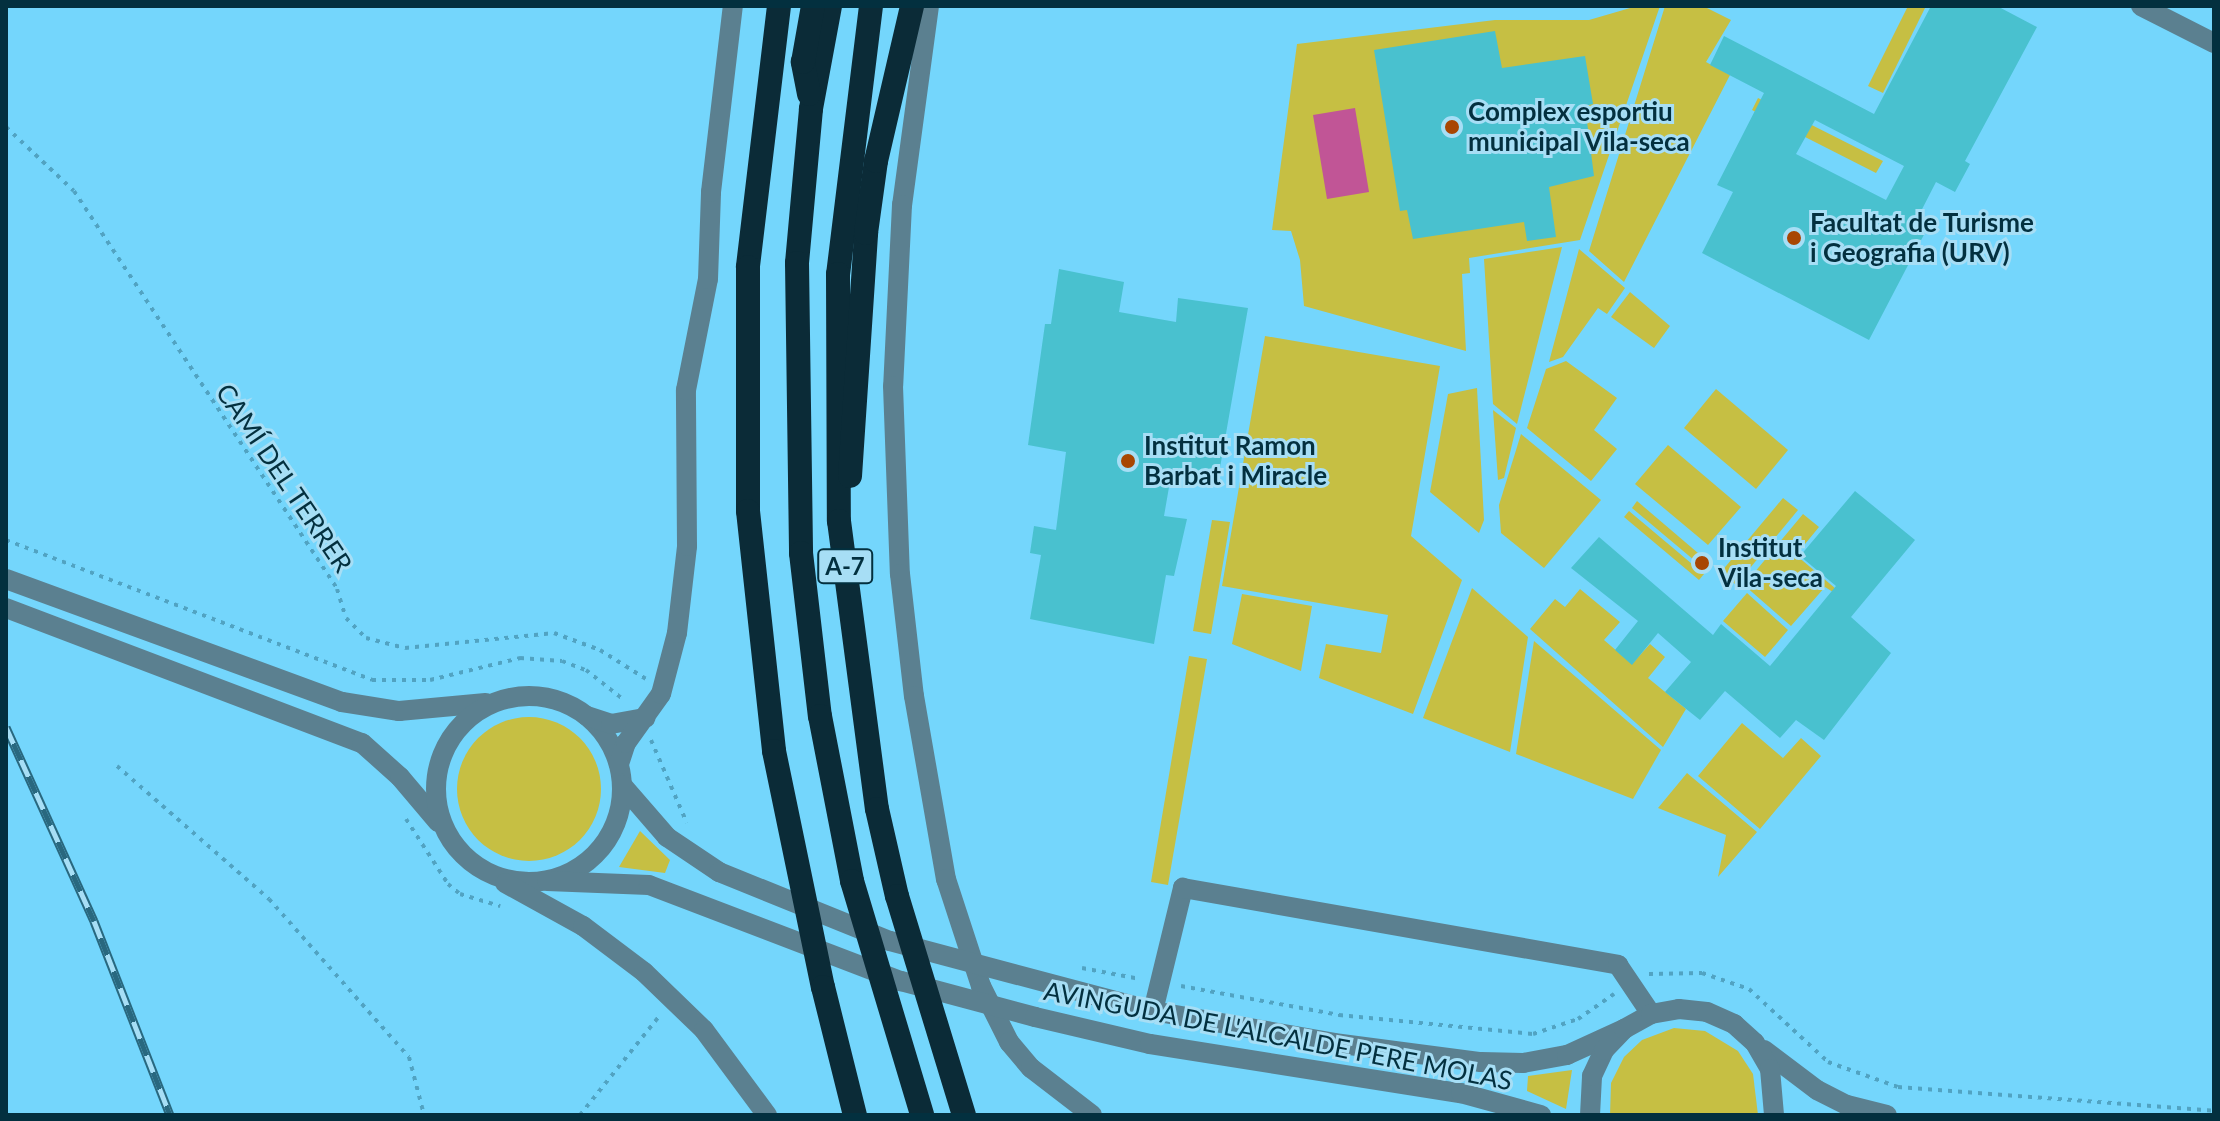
<!DOCTYPE html>
<html>
<head>
<meta charset="utf-8">
<style>
	body { margin:0 }
	#map { position:relative; width:2220px; height:1121px; overflow:hidden; background:#74d6fc; font-family:Lato,sans-serif }
	div>[style] { position:absolute }
	[style*='--x'] { left:calc(var(--x)*1px); top:calc(var(--y)*1px); width:calc(var(--w)*1px); rotate:calc(var(--a)*1deg) }
	.green>* { inset:0; background:#c6bf43 }
	.round { border-radius:50% }
	.water>* { inset:0; background:#c15596 }
	.building>* { inset:0; background:#49c1cf }
	.path>* { height:4px; margin-top:-2px; transform-origin:0; background:repeating-linear-gradient(90deg,#51a3c2 0 4px,transparent 0 10px) }
	.minor>* { height:20px; margin:-10px; padding:0 10px; transform-origin:10px; border-radius:10px; background:#5b8090 }
	.minor>.ring { margin:-10px; padding:0; box-sizing:content-box; background:none; border:20px solid #5b8090; border-radius:50% }
	.highway>* { height:24px; margin:-12px; padding:0 12px; transform-origin:12px; border-radius:12px; background:#0b2b37 }
	.rail>* { height:9px; margin-top:-4.5px; transform-origin:0; background:repeating-linear-gradient(90deg,#a7def5 0 18px,#29687f 0 36px); box-sizing:border-box; border-block:2px solid #29687f }
	.dots>* { width:22px; height:22px; translate:-50% -50%; box-sizing:border-box; border:4px solid #a7def5; border-radius:50% }
	span { translate:-50% -50%; white-space:nowrap; text-align:center; line-height:1.15; -webkit-text-stroke:6px #a7def5; paint-order:stroke }
	.shield-label span { padding:2px 6px; background:#a7def5; border:2px solid; border-radius:6px; -webkit-text-stroke-width:0 }
	.shield-label { font-size:24px; color:#03303f; font-weight:700 }
	.poi-label { font-size:26px; color:#03303f; font-weight:700 }
	.left { translate:0 -50%; text-align:left }
	.street-label { font-size:26px; color:#03303f }
	.frame { position:absolute; inset:0; border:8px solid #03303f; pointer-events:none }
</style>
</head>
<body>
<div id="map">
	<div class="green">
		<i style="clip-path:polygon(1637px 6px,1660px 6px,1580px 240px,1469px 258px,1470px 273px,1462px 274px,1466px 351px,1304px 306px,1300px 260px,1291px 231px,1272px 230px,1297px 44px,1495px 20px,1589px 20px)"></i>
		<i style="clip-path:polygon(1665px 6px,1703px 6px,1731px 20px,1706px 62px,1730px 75px,1624px 282px,1589px 251px)"></i>
		<i style="clip-path:polygon(1908px 6px,1926px 6px,1883px 93px,1868px 86px)"></i>
		<i style="clip-path:polygon(1758px 98px,1883px 161px,1876px 173px,1752px 110px)"></i>
		<i style="clip-path:polygon(1562px 247px,1517px 424px,1493px 404px,1484px 259px)"></i>
		<i style="clip-path:polygon(1579px 249px,1625px 288px,1607px 314px,1598px 308px,1563px 357px,1549px 362px)"></i>
		<i style="clip-path:polygon(1630px 292px,1670px 326px,1654px 348px,1611px 317px)"></i>
		<i style="clip-path:polygon(1265px 336px,1440px 366px,1411px 536px,1462px 580px,1413px 714px,1319px 678px,1326px 644px,1381px 653px,1388px 615px,1222px 586px)"></i>
		<i style="clip-path:polygon(1566px 361px,1617px 398px,1594px 430px,1617px 449px,1591px 481px,1527px 428px,1546px 369px)"></i>
		<i style="clip-path:polygon(1477px 388px,1484px 520px,1479px 533px,1430px 492px,1448px 394px)"></i>
		<i style="clip-path:polygon(1716px 389px,1788px 450px,1756px 489px,1684px 428px)"></i>
		<i style="clip-path:polygon(1493px 410px,1516px 428px,1504px 478px,1498px 480px)"></i>
		<i style="clip-path:polygon(1521px 434px,1601px 500px,1544px 568px,1501px 533px,1499px 505px)"></i>
		<i style="clip-path:polygon(1668px 445px,1741px 507px,1708px 545px,1635px 484px)"></i>
		<i style="clip-path:polygon(1783px 498px,1798px 510px,1736px 585px,1721px 572px)"></i>
		<i style="clip-path:polygon(1637px 501px,1712px 565px,1707px 571px,1632px 508px)"></i>
		<i style="clip-path:polygon(1629px 511px,1704px 574px,1699px 580px,1624px 517px)"></i>
		<i style="clip-path:polygon(1803px 514px,1819px 527px,1796px 555px,1836px 589px,1833px 592px,1825px 587px,1791px 626px,1744px 585px)"></i>
		<i style="clip-path:polygon(1212px 520px,1230px 522px,1211px 634px,1193px 631px)"></i>
		<i style="clip-path:polygon(1472px 588px,1528px 637px,1510px 752px,1423px 718px)"></i>
		<i style="clip-path:polygon(1580px 589px,1620px 622px,1604px 640px,1632px 664px,1650px 644px,1665px 657px,1648px 678px,1686px 709px,1663px 747px,1530px 629px,1555px 599px,1565px 607px)"></i>
		<i style="clip-path:polygon(1747px 593px,1788px 630px,1765px 657px,1723px 621px)"></i>
		<i style="clip-path:polygon(1242px 594px,1312px 606px,1301px 671px,1232px 644px)"></i>
		<i style="clip-path:polygon(1534px 641px,1661px 750px,1633px 799px,1516px 754px)"></i>
		<i style="clip-path:polygon(1189px 656px,1207px 659px,1168px 885px,1151px 882px)"></i>
		<i class="round" style="left:457px;top:717px;width:144px;height:144px"></i>
		<i style="clip-path:polygon(1742px 723px,1783px 758px,1801px 738px,1821px 756px,1760px 829px,1698px 776px)"></i>
		<i style="clip-path:polygon(1687px 773px,1757px 832px,1718px 877px,1726px 835px,1658px 808px)"></i>
		<i style="clip-path:polygon(640px 831px,670px 860px,665px 873px,619px 867px)"></i>
		<i style="clip-path:polygon(1674px 1028px,1705px 1031px,1738px 1051px,1753px 1074px,1758px 1115px,1610px 1115px,1611px 1083px,1624px 1057px,1642px 1040px)"></i>
		<i style="clip-path:polygon(1572px 1070px,1566px 1109px,1527px 1091px,1528px 1076px)"></i>
	</div>
	<div class="water">
		<i style="clip-path:polygon(1355px 108px,1369px 192px,1327px 199px,1313px 115px)"></i>
	</div>
	<div class="building">
		<i style="clip-path:polygon(evenodd,1931px 6px,1997px 6px,2037px 27px,1965px 161px,1970px 164px,1955px 192px,1936px 182px,1917px 219px,1929px 225px,1869px 340px,1702px 253px,1733px 192px,1717px 185px,1764px 93px,1710px 65px,1724px 36px,1874px 114px,1931px 6px,1815px 120px,1904px 166px,1886px 200px,1796px 154px,1815px 120px)"></i>
		<i style="clip-path:polygon(1495px 31px,1502px 68px,1585px 56px,1593px 104px,1585px 106px,1594px 176px,1549px 187px,1556px 237px,1527px 241px,1524px 222px,1413px 239px,1407px 210px,1400px 211px,1374px 50px)"></i>
		<i style="clip-path:polygon(1059px 269px,1124px 282px,1119px 312px,1176px 322px,1178px 298px,1248px 308px,1218px 479px,1172px 470px,1164px 516px,1187px 519px,1174px 576px,1166px 575px,1154px 644px,1030px 619px,1041px 555px,1030px 553px,1034px 526px,1056px 530px,1066px 452px,1028px 445px,1045px 324px,1051px 324px)"></i>
		<i style="clip-path:polygon(1855px 491px,1915px 540px,1851px 617px,1891px 653px,1824px 740px,1796px 720px,1780px 738px,1725px 691px,1700px 720px,1665px 692px,1691px 662px,1658px 633px,1632px 665px,1615px 650px,1638px 621px,1571px 568px,1599px 537px,1713px 635px,1721px 624px,1770px 666px,1836px 586px,1800px 556px)"></i>
	</div>
	<div class="path">
		<i style="--x:6;--y:127;--w:93;--a:43.3"></i>
		<i style="--x:74;--y:191;--w:477;--a:56.5"></i>
		<i style="--x:337;--y:589;--w:30;--a:73"></i>
		<i style="--x:346;--y:618;--w:28;--a:45"></i>
		<i style="--x:366;--y:638;--w:40;--a:14.4"></i>
		<i style="--x:405;--y:648;--w:150;--a:-5.7"></i>
		<i style="--x:554;--y:633;--w:49;--a:20.3"></i>
		<i style="--x:600;--y:650;--w:54;--a:32.2"></i>
		<i style="--x:6;--y:540;--w:392;--a:20.9"></i>
		<i style="--x:372;--y:680;--w:58;--a:0"></i>
		<i style="--x:430;--y:680;--w:93;--a:-13.7"></i>
		<i style="--x:520;--y:658;--w:42;--a:4.1"></i>
		<i style="--x:562;--y:661;--w:26;--a:21"></i>
		<i style="--x:586;--y:670;--w:48;--a:38.3"></i>
		<i style="--x:651;--y:740;--w:90;--a:66.6"></i>
		<i style="--x:117;--y:766;--w:202;--a:41.2"></i>
		<i style="--x:269;--y:899;--w:211;--a:48.5"></i>
		<i style="--x:409;--y:1057;--w:60;--a:75.5"></i>
		<i style="--x:406;--y:819;--w:77;--a:57.1"></i>
		<i style="--x:448;--y:884;--w:16;--a:40"></i>
		<i style="--x:460;--y:894;--w:42;--a:16.7"></i>
		<i style="--x:1082;--y:968;--w:59;--a:10.7"></i>
		<i style="--x:1649;--y:974;--w:53;--a:-1.1"></i>
		<i style="--x:1702;--y:973;--w:50;--a:18.8"></i>
		<i style="--x:1749;--y:989;--w:108;--a:42.7"></i>
		<i style="--x:1828;--y:1062;--w:74;--a:19.7"></i>
		<i style="--x:1898;--y:1087;--w:317;--a:4.3"></i>
		<i style="--x:1181;--y:986;--w:161;--a:10.4"></i>
		<i style="--x:1339;--y:1015;--w:195;--a:5.6"></i>
		<i style="--x:1533;--y:1034;--w:47;--a:-18.4"></i>
		<i style="--x:1578;--y:1019;--w:44;--a:-34.8"></i>
		<i style="--x:580;--y:1115;--w:129;--a:-51.3"></i>
	</div>
	<div class="minor">
		<i style="--x:929;--y:6;--w:201;--a:97.7"></i>
		<i style="--x:902;--y:205;--w:181;--a:92.8"></i>
		<i style="--x:893;--y:386;--w:188;--a:87.9"></i>
		<i style="--x:900;--y:574;--w:123;--a:83.5"></i>
		<i style="--x:914;--y:696;--w:186;--a:80.1"></i>
		<i style="--x:946;--y:879;--w:113;--a:71.9"></i>
		<i style="--x:981;--y:986;--w:63;--a:63.4"></i>
		<i style="--x:1009;--y:1042;--w:34;--a:50"></i>
		<i style="--x:1031;--y:1068;--w:77;--a:37.6"></i>
		<i style="--x:2141;--y:6;--w:82;--a:26.9"></i>
		<i style="--x:6;--y:579;--w:358;--a:20.1"></i>
		<i style="--x:342;--y:702;--w:58;--a:9"></i>
		<i style="--x:399;--y:711;--w:87;--a:-5.3"></i>
		<i style="--x:6;--y:608;--w:381;--a:20.8"></i>
		<i style="--x:362;--y:743;--w:51;--a:41.8"></i>
		<i style="--x:400;--y:777;--w:59;--a:49.8"></i>
		<i class="ring" style="left:436px;top:696px;width:166px;height:166px"></i>
		<i style="--x:587;--y:716;--w:25;--a:18"></i>
		<i style="--x:611;--y:724;--w:35;--a:-10"></i>
		<i style="--x:619;--y:764;--w:22;--a:-72"></i>
		<i style="--x:626;--y:743;--w:60;--a:-54.5"></i>
		<i style="--x:661;--y:694;--w:63;--a:-75.3"></i>
		<i style="--x:677;--y:633;--w:88;--a:-83.4"></i>
		<i style="--x:687;--y:546;--w:156;--a:-90.4"></i>
		<i style="--x:686;--y:390;--w:113;--a:-78.8"></i>
		<i style="--x:708;--y:279;--w:87;--a:-88"></i>
		<i style="--x:711;--y:192;--w:187;--a:-83.3"></i>
		<i style="--x:622;--y:785;--w:69;--a:49.1"></i>
		<i style="--x:667;--y:837;--w:63;--a:33.9"></i>
		<i style="--x:719;--y:872;--w:184;--a:22"></i>
		<i style="--x:890;--y:941;--w:272;--a:14.9"></i>
		<i style="--x:1153;--y:1011;--w:184;--a:10"></i>
		<i style="--x:1334;--y:1043;--w:148;--a:7.4"></i>
		<i style="--x:1481;--y:1062;--w:42;--a:1.4"></i>
		<i style="--x:1523;--y:1063;--w:45;--a:-10.3"></i>
		<i style="--x:1567;--y:1055;--w:63;--a:-24.5"></i>
		<i style="--x:547;--y:881;--w:102;--a:2.2"></i>
		<i style="--x:649;--y:885;--w:270;--a:20.9"></i>
		<i style="--x:901;--y:981;--w:139;--a:15"></i>
		<i style="--x:1035;--y:1017;--w:118;--a:13.2"></i>
		<i style="--x:1150;--y:1044;--w:315;--a:9"></i>
		<i style="--x:1461;--y:1093;--w:83;--a:15.4"></i>
		<i style="--x:505;--y:883;--w:89;--a:28.9"></i>
		<i style="--x:583;--y:926;--w:76;--a:37"></i>
		<i style="--x:644;--y:972;--w:83;--a:44"></i>
		<i style="--x:704;--y:1030;--w:106;--a:53.5"></i>
		<i style="--x:1153;--y:1011;--w:127;--a:-76.3"></i>
		<i style="--x:1183;--y:888;--w:442;--a:10"></i>
		<i style="--x:1618;--y:965;--w:59;--a:56"></i>
		<i style="--x:1764;--y:1050;--w:66;--a:37"></i>
		<i style="--x:1817;--y:1090;--w:34;--a:27"></i>
		<i style="--x:1847;--y:1105;--w:41;--a:14"></i>
		<i style="--x:1590;--y:1115;--w:39;--a:-87"></i>
		<i style="--x:1592;--y:1076;--w:29;--a:-65"></i>
		<i style="--x:1604;--y:1050;--w:29;--a:-46"></i>
		<i style="--x:1624;--y:1029;--w:31;--a:-29"></i>
		<i style="--x:1651;--y:1014;--w:28;--a:-10"></i>
		<i style="--x:1679;--y:1009;--w:28;--a:6"></i>
		<i style="--x:1707;--y:1012;--w:30;--a:24"></i>
		<i style="--x:1734;--y:1024;--w:28;--a:42"></i>
		<i style="--x:1755;--y:1043;--w:30;--a:60"></i>
		<i style="--x:1770;--y:1069;--w:46;--a:85"></i>
	</div>
	<div class="highway">
		<i style="--x:779;--y:6;--w:263;--a:96.8"></i>
		<i style="--x:748;--y:267;--w:244;--a:90"></i>
		<i style="--x:748;--y:511;--w:241;--a:83.8"></i>
		<i style="--x:774;--y:751;--w:241;--a:78.3"></i>
		<i style="--x:823;--y:987;--w:132;--a:76"></i>
		<i style="--x:830;--y:6;--w:105;--a:100.5"></i>
		<i style="--x:811;--y:109;--w:155;--a:95.2"></i>
		<i style="--x:797;--y:263;--w:290;--a:89.2"></i>
		<i style="--x:801;--y:553;--w:164;--a:83.4"></i>
		<i style="--x:820;--y:716;--w:168;--a:79"></i>
		<i style="--x:852;--y:881;--w:244;--a:73.3"></i>
		<i style="--x:871;--y:6;--w:270;--a:97"></i>
		<i style="--x:838;--y:274;--w:247;--a:89.8"></i>
		<i style="--x:839;--y:521;--w:290;--a:82.5"></i>
		<i style="--x:877;--y:809;--w:89;--a:77.1"></i>
		<i style="--x:897;--y:896;--w:229;--a:73"></i>
		<i style="--x:809;--y:94;--w:33;--a:-101"></i>
		<i style="--x:803;--y:62;--w:57;--a:-79.9"></i>
		<i style="--x:850;--y:476;--w:244;--a:-86.2"></i>
		<i style="--x:866;--y:233;--w:73;--a:-82.1"></i>
		<i style="--x:876;--y:161;--w:159;--a:-76.9"></i>
	</div>
	<div class="rail">
		<i style="--x:6;--y:727;--w:213;--a:65.6"></i>
		<i style="--x:94;--y:921;--w:208;--a:68.6"></i>
	</div>
	<div class="dots">
		<i style="left:1452px;top:127px;background:#a84603"></i>
		<i style="left:1794px;top:238px;background:#a84603"></i>
		<i style="left:1128px;top:461px;background:#a84603"></i>
		<i style="left:1702px;top:563px;background:#a84603"></i>
	</div>
	<div class="shield-label">
		<span style="left:845px;top:566px">A-7</span>
	</div>
	<div class="poi-label">
		<span class="left" style="left:1468px;top:127px">Complex esportiu<br>municipal Vila-seca</span>
		<span class="left" style="left:1810px;top:238px">Facultat de Turisme<br>i Geografia (URV)</span>
		<span class="left" style="left:1144px;top:461px">Institut Ramon<br>Barbat i Miracle</span>
		<span class="left" style="left:1718px;top:563px">Institut<br>Vila-seca</span>
	</div>
	<div class="street-label">
		<span style="left:284px;top:478px;rotate:56deg">CAMÍ DEL TERRER</span>
		<span style="left:1278px;top:1036px;rotate:11deg">AVINGUDA DE L'ALCALDE PERE MOLAS</span>
	</div>
	<div class="frame"></div>
</div>
</body>
</html>
